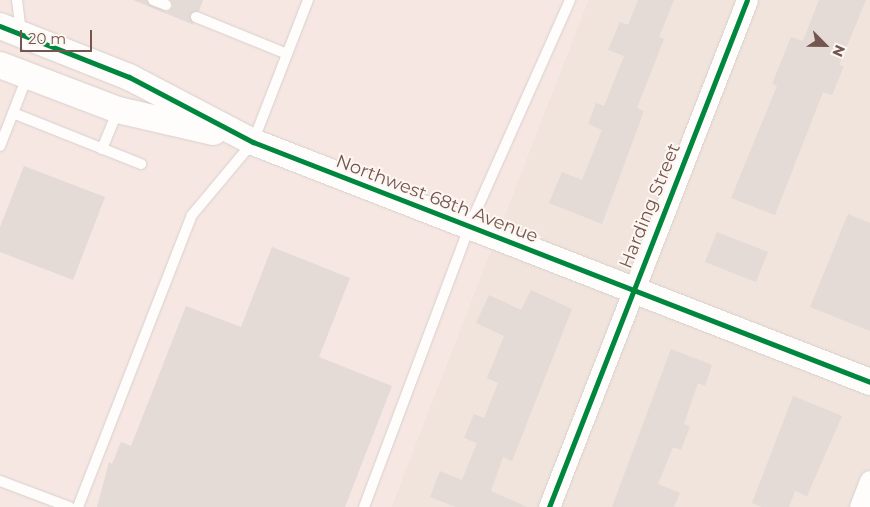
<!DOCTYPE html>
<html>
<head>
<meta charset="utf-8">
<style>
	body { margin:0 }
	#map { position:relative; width:870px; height:507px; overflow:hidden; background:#f8f3ee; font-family:Montserrat,sans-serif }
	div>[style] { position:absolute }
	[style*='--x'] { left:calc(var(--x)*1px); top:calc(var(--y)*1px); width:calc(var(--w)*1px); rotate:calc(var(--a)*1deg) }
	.residential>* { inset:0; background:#f0e4dd }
	.commercial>* { inset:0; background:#f6e7e3 }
	.building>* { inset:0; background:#e4dad6 }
	.roads { filter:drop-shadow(0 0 1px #d7d0cc) drop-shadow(0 0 1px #d7d0cc) }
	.service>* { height:10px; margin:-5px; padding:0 5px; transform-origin:5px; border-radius:5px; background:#fefdfc }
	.minor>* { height:21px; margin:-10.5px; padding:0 10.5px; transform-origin:10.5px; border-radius:10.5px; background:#fefdfc }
	.tertiary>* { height:26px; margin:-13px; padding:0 13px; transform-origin:13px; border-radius:13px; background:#fefdfc }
	.cycleway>* { height:5px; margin:-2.5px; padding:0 2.5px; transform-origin:2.5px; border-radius:2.5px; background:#00873e }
	span { translate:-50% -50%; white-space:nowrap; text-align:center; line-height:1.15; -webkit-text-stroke:4px #fdf6f1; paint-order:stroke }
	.street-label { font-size:18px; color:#735650 }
	.north { position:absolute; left:800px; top:20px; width:50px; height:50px; -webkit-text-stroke:4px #fdf6f1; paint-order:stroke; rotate:113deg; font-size:14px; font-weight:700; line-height:20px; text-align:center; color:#735650 }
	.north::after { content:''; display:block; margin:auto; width:18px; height:22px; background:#735650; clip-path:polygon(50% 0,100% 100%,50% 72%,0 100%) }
	.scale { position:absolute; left:20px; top:30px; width:72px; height:22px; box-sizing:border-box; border:2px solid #735650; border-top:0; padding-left:6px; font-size:15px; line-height:18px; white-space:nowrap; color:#735650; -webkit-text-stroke:4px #fdf6f1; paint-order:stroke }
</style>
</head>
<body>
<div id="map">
	<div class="residential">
		<i style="clip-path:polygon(588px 0,870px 0,870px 507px,391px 507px)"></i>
	</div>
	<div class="commercial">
		<i style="clip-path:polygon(0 0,588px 0,391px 507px,0 507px)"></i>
	</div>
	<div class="building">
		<i style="clip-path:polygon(133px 0,146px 0,167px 12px,173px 7px,171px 0,203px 0,199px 11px,190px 15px,194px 25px)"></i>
		<i style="clip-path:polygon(638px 0,674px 0,659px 37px,664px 39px,637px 108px,644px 111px,602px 224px,549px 203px,562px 172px,582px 180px,602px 130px,588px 124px,596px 103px,604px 106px,624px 56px,608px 50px,620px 22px,628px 25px)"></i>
		<i style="clip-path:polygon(819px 0,866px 0,839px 65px,844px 66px,832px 95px,823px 92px,775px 215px,731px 198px,777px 86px,772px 84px,791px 37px,803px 41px)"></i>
		<i style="clip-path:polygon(24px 166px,105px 197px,73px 280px,0 252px,0 227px)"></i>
		<i style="clip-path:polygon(848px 214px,870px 223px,870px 331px,810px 307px)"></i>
		<i style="clip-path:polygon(717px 232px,768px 252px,756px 282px,705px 262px)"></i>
		<i style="clip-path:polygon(272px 247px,350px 278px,319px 357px,392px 386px,345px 507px,97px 507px,109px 462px,112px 464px,121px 442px,131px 446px,186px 306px,241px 327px)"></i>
		<i style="clip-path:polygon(531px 290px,572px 309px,512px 461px,503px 457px,491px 491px,527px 507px,456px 507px,430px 497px,440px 471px,462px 480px,477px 443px,464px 438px,474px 414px,484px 418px,498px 383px,487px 378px,504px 336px,476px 323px,489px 295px,521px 310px)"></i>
		<i style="clip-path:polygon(671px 349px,712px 365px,705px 386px,698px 383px,684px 424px,690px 426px,681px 450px,673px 447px,658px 484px,680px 493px,674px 507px,612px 507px)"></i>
		<i style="clip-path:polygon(793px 396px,842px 416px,807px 496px,795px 491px,789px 507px,762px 507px,752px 503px)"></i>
	</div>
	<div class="roads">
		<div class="service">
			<i style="--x:17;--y:0;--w:31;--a:83"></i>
			<i style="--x:153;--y:0;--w:14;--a:21"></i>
			<i style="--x:196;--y:17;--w:98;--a:22.1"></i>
			<i style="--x:13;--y:113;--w:138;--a:21.7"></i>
			<i style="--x:0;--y:146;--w:74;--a:-68.6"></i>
			<i style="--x:102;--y:149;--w:42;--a:-67.7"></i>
			<i style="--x:0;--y:481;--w:74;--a:20.6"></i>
			<i style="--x:78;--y:507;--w:313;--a:-68.7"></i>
			<i style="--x:192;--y:215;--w:95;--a:-50.1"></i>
			<i style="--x:253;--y:142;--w:152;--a:-68.8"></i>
			<i style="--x:364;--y:507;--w:299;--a:-69.4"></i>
			<i style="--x:469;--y:227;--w:248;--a:-66"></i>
		</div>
		<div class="minor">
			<i style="--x:549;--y:507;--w:544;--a:-68.67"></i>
			<i style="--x:860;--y:507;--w:28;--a:-69"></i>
		</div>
		<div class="tertiary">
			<i style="--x:0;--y:26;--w:139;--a:21.6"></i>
			<i style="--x:129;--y:77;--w:140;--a:27.7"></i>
			<i style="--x:253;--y:142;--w:662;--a:21.25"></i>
			<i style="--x:0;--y:65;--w:126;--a:20.9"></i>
			<i style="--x:118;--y:110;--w:98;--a:13"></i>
		</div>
	</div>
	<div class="cycleway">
		<i style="--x:0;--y:26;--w:139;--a:21.6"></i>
		<i style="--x:129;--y:77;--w:140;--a:27.7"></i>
		<i style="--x:253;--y:142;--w:662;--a:21.25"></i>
		<i style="--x:549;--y:507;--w:544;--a:-68.67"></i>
	</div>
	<div class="street-label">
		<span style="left:437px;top:199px;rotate:21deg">Northwest 68th Avenue</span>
		<span style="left:650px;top:206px;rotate:-68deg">Harding Street</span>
	</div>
	<div class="north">N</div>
	<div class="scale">20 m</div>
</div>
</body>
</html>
